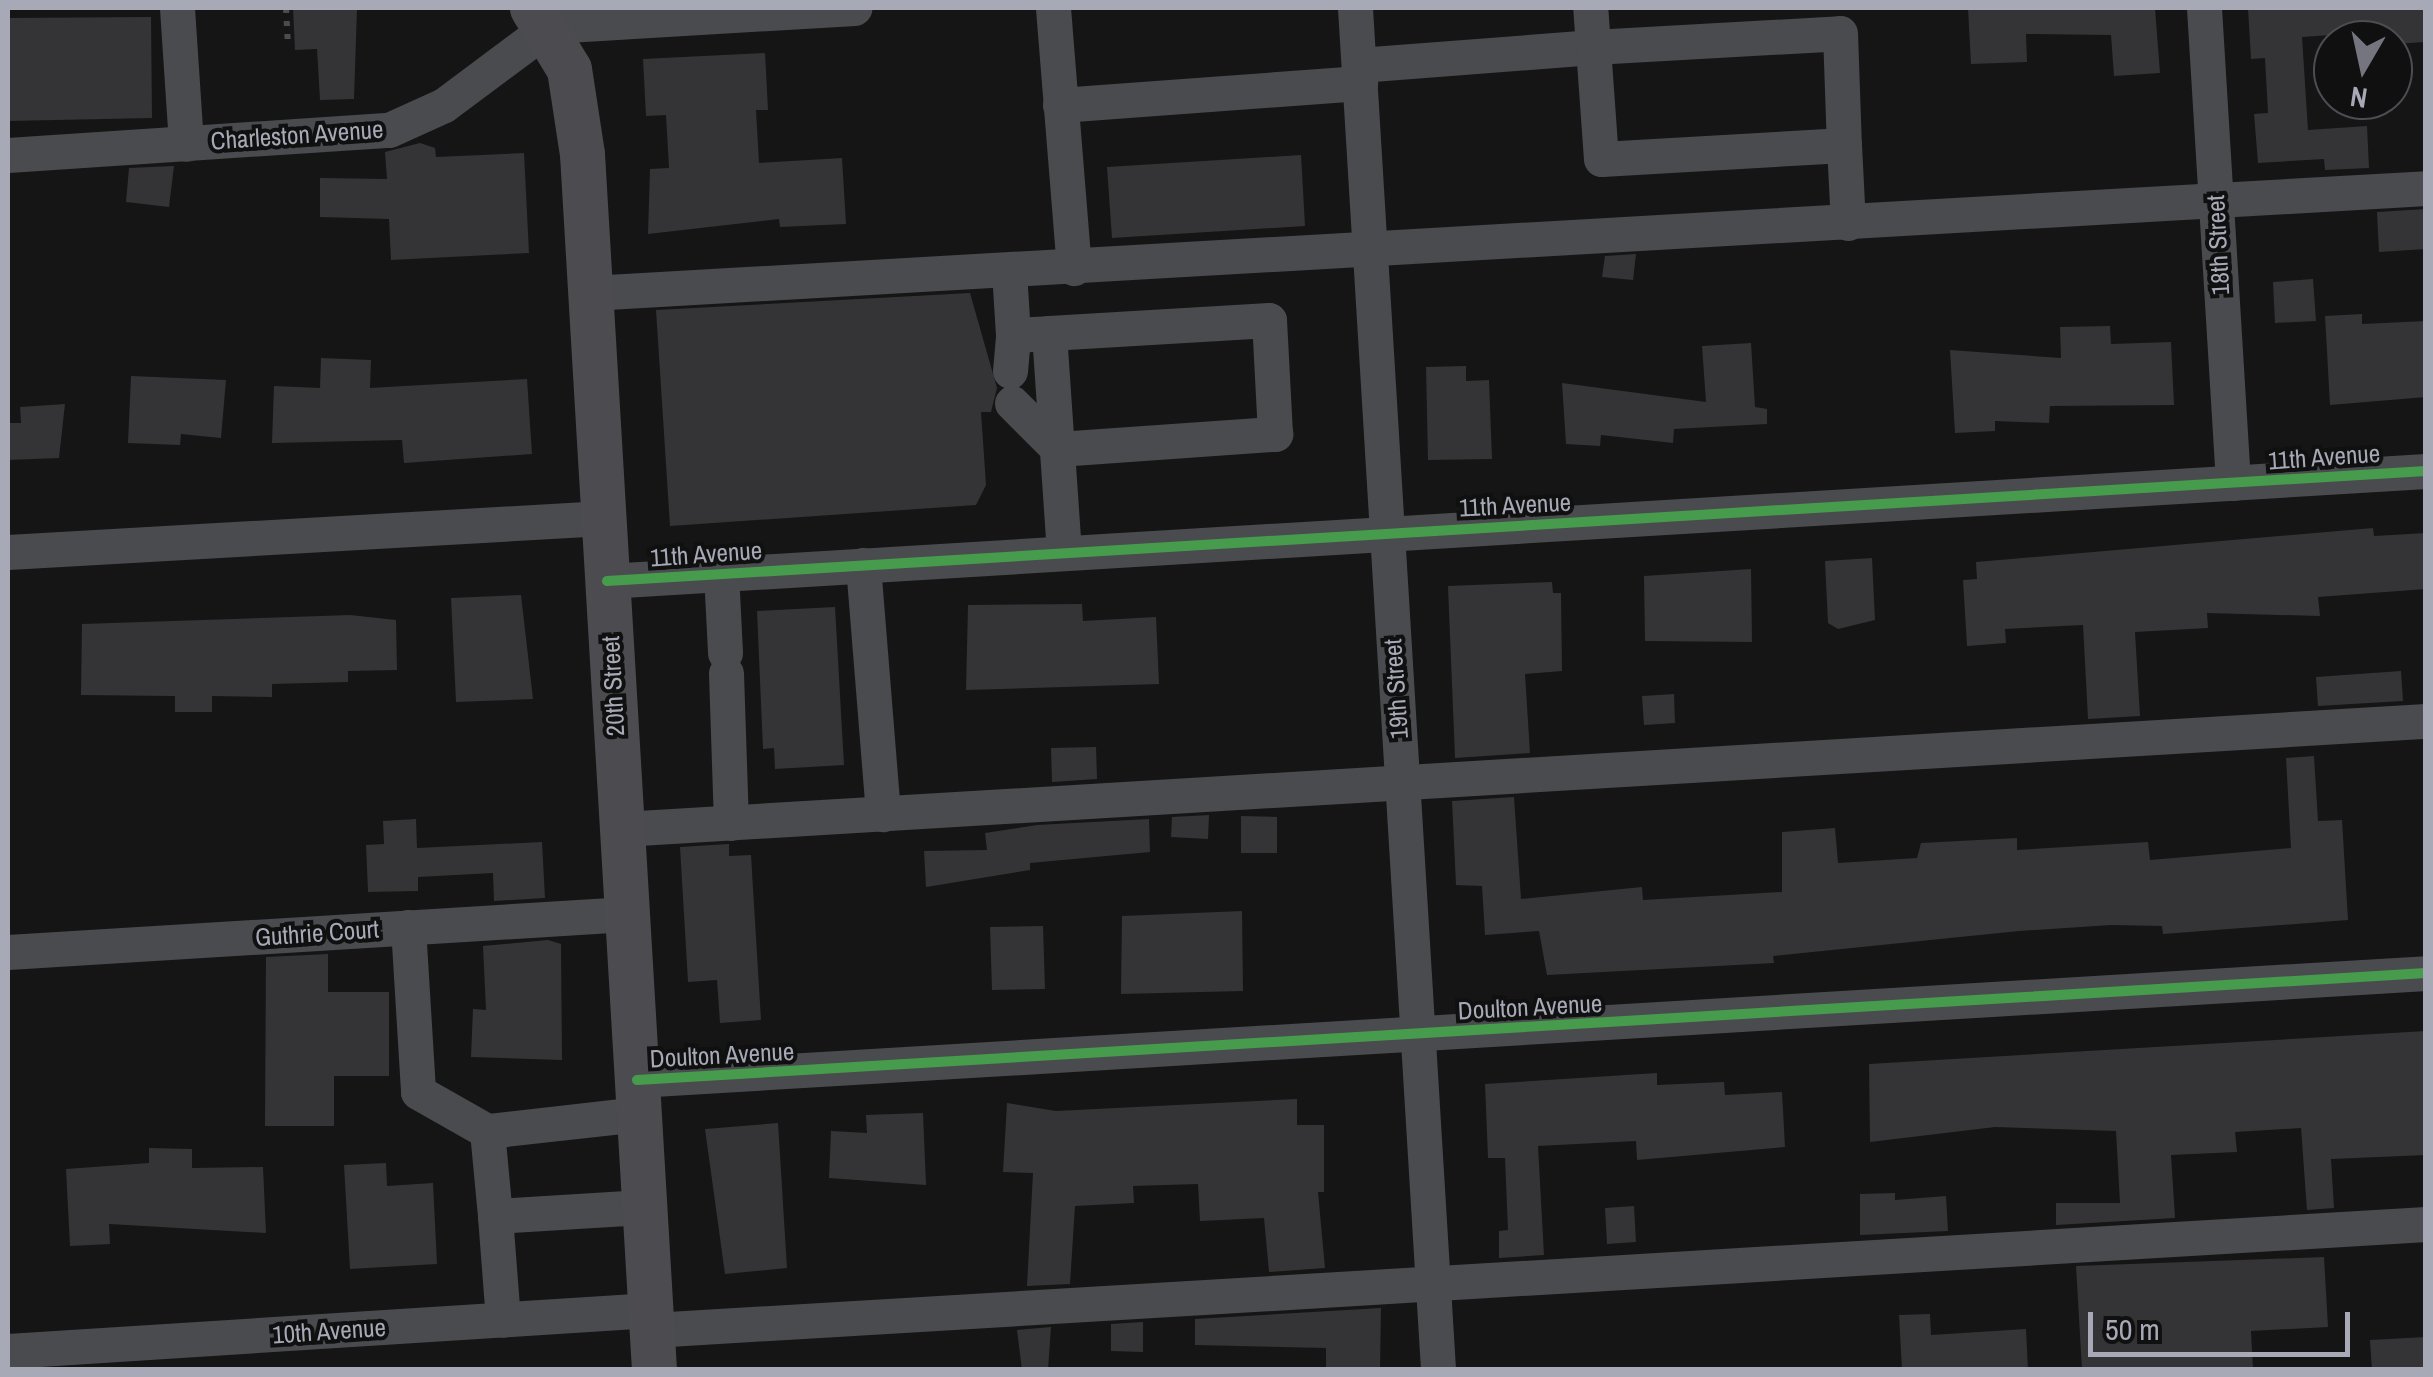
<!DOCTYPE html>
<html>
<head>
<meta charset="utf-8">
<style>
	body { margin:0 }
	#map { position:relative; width:2433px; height:1377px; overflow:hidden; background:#151516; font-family:"Archivo Narrow",sans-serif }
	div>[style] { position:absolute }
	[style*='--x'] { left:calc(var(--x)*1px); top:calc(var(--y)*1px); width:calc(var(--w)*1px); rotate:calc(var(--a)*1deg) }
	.building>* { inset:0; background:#343436 }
	.path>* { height:6px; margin-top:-3px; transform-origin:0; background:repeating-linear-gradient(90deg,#4b4b50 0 5px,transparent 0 13px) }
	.minor>* { height:35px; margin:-17.5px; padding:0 17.5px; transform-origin:17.5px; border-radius:17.5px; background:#4a4b4e }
	.major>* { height:45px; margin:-22.5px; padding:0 22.5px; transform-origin:22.5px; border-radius:22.5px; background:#4c4c50 }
	.cycleway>* { height:10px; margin:-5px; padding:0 5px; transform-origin:5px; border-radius:5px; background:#469c4c }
	span { translate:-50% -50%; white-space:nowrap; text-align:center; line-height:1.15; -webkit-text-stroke:8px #101011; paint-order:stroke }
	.street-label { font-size:25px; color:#a7a9b6 }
	.frame { position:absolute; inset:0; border:10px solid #a7a9b6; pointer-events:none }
	.north { position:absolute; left:2313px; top:20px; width:100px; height:100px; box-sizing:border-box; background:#101011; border:2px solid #4c4d53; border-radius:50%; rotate:189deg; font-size:28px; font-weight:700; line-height:40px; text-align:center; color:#a7a9b6 }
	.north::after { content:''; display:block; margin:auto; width:35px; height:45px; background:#74757e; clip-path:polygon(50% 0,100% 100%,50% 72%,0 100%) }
	.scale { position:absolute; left:2088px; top:1312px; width:262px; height:45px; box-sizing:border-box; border:5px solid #a7a9b6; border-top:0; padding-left:12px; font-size:30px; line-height:35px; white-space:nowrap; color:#a7a9b6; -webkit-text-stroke:8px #101011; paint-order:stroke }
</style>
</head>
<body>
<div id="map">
	<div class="building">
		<i style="clip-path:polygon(293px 8px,357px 8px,354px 99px,320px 100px,317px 49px,295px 50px)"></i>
		<i style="clip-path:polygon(1968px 8px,2155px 8px,2160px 73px,2114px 76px,2111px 35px,2026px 34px,2027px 62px,1971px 64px)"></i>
		<i style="clip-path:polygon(2248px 8px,2424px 8px,2426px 42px,2393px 44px,2375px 40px,2374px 32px,2302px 37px,2308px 130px,2367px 126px,2369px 168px,2325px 170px,2324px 159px,2258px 163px,2254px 114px,2268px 113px,2265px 58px,2251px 59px)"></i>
		<i style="clip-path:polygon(151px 17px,152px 118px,8px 121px,8px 18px)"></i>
		<i style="clip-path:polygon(765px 53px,768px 110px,756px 110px,759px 163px,842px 158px,846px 224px,780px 227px,779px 219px,648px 234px,650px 169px,669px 168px,666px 115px,646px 116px,643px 59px)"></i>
		<i style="clip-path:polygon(420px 143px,435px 148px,436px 157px,524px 153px,529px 253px,391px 260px,389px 219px,320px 217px,320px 178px,387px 179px,385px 152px)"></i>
		<i style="clip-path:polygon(1301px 155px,1305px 226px,1112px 238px,1107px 167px)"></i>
		<i style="clip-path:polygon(174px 166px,169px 207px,126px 202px,129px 168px)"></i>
		<i style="clip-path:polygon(2426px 209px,2426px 249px,2379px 252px,2377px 212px)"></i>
		<i style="clip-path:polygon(1636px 254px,1633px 280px,1602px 277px,1605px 256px)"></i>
		<i style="clip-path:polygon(2313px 279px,2316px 321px,2275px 323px,2273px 282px)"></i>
		<i style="clip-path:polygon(970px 293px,997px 388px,991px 412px,981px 412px,986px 485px,976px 505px,670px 526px,656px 310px)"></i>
		<i style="clip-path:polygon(2362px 314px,2362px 324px,2426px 321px,2426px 397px,2330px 405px,2325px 316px)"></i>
		<i style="clip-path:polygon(2110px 326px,2111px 344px,2171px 342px,2174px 405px,2050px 406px,2049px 423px,1995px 421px,1995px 431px,1955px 433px,1950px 350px,2061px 358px,2060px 327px)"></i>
		<i style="clip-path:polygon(1751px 343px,1755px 407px,1767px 409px,1767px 424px,1674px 429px,1673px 443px,1601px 435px,1600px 446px,1566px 444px,1562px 383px,1706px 402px,1702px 346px)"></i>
		<i style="clip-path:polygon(321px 358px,371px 360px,370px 388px,527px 379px,532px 454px,404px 463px,402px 440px,272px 443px,274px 386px,320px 388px)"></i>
		<i style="clip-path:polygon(1466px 366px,1466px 381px,1489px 380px,1492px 459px,1428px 460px,1426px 367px)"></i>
		<i style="clip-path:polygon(131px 376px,226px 380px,221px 438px,181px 434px,180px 445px,128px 443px)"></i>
		<i style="clip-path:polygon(65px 404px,59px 458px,8px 460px,8px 423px,21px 423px,20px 407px)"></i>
		<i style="clip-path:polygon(2373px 528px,2374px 536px,2426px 533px,2426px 589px,2318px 597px,2320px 616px,2207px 613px,2208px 628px,2135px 632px,2140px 716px,2088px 719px,2083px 625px,2005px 629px,2006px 643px,1967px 646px,1963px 580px,1977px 579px,1976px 562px)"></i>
		<i style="clip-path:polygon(1872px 558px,1875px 620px,1838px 629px,1828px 623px,1825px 561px)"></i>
		<i style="clip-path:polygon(1751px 569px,1752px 642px,1645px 641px,1644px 576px)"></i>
		<i style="clip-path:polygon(1552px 582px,1553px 593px,1561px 593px,1562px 671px,1525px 674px,1530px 753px,1455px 758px,1448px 586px)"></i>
		<i style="clip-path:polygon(521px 595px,533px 699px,456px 702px,451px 598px)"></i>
		<i style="clip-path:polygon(1082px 604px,1083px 621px,1156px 617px,1159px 684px,966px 690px,968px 605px)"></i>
		<i style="clip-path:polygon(835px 607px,844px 765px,775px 769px,774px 748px,763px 749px,757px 611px)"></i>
		<i style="clip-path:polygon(350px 615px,396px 620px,397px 670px,348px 671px,348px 682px,272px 684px,272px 697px,212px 696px,212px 712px,175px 712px,175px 696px,81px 695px,82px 624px)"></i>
		<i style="clip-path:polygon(2401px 671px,2403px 701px,2318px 706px,2316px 677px)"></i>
		<i style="clip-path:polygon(1674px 694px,1675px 723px,1644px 725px,1642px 696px)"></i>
		<i style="clip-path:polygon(1096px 747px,1097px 779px,1052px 782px,1051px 748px)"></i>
		<i style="clip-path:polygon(2314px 756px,2318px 821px,2342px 820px,2348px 920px,2163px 934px,2162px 926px,2111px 925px,2019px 931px,1773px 956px,1774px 963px,1547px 975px,1539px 931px,1485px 935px,1482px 886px,1456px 885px,1452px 801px,1514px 797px,1521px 899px,1642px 887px,1643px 900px,1782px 892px,1782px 832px,1835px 828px,1838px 863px,1917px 858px,1921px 843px,2017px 838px,2017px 850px,2148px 842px,2150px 860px,2291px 848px,2286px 758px)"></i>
		<i style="clip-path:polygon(1209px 815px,1208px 839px,1171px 837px,1172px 817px)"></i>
		<i style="clip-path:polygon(1241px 816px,1277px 817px,1277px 853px,1241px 853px)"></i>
		<i style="clip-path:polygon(416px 819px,417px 848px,542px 842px,545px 898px,494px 901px,493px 873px,418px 877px,418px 891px,368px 892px,366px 845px,384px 844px,383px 821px)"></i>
		<i style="clip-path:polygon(1149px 819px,1150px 852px,1030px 863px,1030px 870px,926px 887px,924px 851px,987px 850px,985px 833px,1037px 825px)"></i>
		<i style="clip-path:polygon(729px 844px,729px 856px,751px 855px,761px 1020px,720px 1023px,717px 980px,688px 982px,680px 847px)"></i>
		<i style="clip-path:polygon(1242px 911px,1243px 991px,1121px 994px,1122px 916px)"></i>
		<i style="clip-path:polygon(1043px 926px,1045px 989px,992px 990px,990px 927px)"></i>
		<i style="clip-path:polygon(548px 940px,561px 944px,562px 1060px,471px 1057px,473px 1009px,486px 1010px,483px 946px)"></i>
		<i style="clip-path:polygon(328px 954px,328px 992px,389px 992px,389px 1076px,334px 1076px,334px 1126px,265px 1126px,266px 957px)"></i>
		<i style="clip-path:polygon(2426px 1031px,2426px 1155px,2331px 1159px,2334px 1208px,2307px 1210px,2301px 1128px,2235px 1132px,2237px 1152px,2171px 1155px,2175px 1218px,2056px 1225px,2056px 1203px,2120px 1203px,2116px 1131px,1995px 1127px,1870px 1142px,1869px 1064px)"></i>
		<i style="clip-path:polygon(1657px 1073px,1657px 1085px,1724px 1082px,1725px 1095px,1782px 1092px,1785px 1147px,1637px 1160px,1636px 1141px,1538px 1146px,1544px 1255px,1499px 1258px,1499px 1231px,1508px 1230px,1505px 1158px,1488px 1158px,1485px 1084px)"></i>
		<i style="clip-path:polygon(1297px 1099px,1297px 1125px,1324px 1125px,1324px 1192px,1318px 1192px,1325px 1268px,1269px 1272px,1264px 1218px,1200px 1221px,1198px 1184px,1133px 1186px,1134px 1203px,1075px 1206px,1070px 1284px,1027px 1286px,1033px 1173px,1003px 1172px,1007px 1103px,1056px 1111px)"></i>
		<i style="clip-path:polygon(923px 1113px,926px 1185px,829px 1178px,831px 1131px,867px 1133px,866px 1115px)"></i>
		<i style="clip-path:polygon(778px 1123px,787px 1268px,725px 1274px,705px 1129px)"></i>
		<i style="clip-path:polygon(149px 1148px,192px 1149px,192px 1168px,263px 1167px,266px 1233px,109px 1224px,110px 1244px,70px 1246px,66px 1169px,149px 1163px)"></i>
		<i style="clip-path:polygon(386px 1163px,387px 1186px,433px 1183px,437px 1264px,350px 1269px,344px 1165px)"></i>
		<i style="clip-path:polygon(1895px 1193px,1895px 1200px,1946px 1196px,1948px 1231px,1860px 1235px,1860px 1194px)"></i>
		<i style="clip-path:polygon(1634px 1206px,1636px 1242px,1607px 1244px,1605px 1208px)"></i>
		<i style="clip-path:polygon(2324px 1257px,2328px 1327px,2251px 1331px,2253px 1370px,2082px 1370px,2076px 1266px)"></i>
		<i style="clip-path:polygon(1381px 1308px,1380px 1370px,1326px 1370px,1326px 1348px,1195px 1345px,1195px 1319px)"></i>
		<i style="clip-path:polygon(1930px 1314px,1931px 1335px,2026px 1329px,2028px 1370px,1902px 1370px,1899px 1315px)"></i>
		<i style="clip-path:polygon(1143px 1322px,1143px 1352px,1111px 1351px,1111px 1324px)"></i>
		<i style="clip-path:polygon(1051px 1327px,1048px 1370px,1022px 1370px,1017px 1330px)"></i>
		<i style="clip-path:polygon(2426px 1337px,2426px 1370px,2372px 1370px,2370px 1340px)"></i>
	</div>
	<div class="path">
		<i style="--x:286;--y:8;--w:38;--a:87"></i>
	</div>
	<div class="minor">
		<i style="--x:177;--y:8;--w:136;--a:86.2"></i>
		<i style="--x:1053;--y:8;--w:261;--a:85.4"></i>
		<i style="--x:1355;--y:8;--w:1365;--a:86.51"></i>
		<i style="--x:2204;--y:8;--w:476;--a:86.5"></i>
		<i style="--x:1359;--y:65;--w:235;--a:-4.4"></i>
		<i style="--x:1593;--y:47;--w:247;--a:-3.2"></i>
		<i style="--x:1840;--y:33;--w:112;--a:88"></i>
		<i style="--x:1844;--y:145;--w:243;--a:176.7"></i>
		<i style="--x:1601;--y:159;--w:112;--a:-94.1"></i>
		<i style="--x:1593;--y:47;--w:39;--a:-94"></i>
		<i style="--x:1060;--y:105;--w:301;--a:-4.2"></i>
		<i style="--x:1844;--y:145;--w:78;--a:87.1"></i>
		<i style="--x:8;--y:155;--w:382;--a:-3.8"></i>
		<i style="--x:389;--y:130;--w:60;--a:-24.4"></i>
		<i style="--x:444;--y:105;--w:132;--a:-36.7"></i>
		<i style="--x:550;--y:26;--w:305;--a:-3.4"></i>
		<i style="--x:1009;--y:271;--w:64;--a:86.4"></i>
		<i style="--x:1013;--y:335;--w:36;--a:-3"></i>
		<i style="--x:1049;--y:333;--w:220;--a:86.1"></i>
		<i style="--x:590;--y:293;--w:1839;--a:-3.27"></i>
		<i style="--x:1010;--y:371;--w:36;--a:-85"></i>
		<i style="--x:1012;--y:403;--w:65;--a:45"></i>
		<i style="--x:1058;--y:449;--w:218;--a:-4"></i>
		<i style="--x:1275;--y:434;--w:114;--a:-93"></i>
		<i style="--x:1269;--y:320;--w:220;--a:176.6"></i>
		<i style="--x:8;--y:552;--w:596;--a:-3.27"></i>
		<i style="--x:863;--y:565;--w:250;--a:85.4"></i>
		<i style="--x:721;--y:573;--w:80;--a:87.1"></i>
		<i style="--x:607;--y:581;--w:1822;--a:-3.46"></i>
		<i style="--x:726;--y:673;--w:150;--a:88.1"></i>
		<i style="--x:622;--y:829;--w:1807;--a:-3.43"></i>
		<i style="--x:408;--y:927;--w:165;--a:86.5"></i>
		<i style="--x:418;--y:1092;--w:79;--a:29.5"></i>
		<i style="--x:8;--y:952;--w:620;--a:-3.51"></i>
		<i style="--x:637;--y:1080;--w:1792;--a:-3.42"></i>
		<i style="--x:639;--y:1114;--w:153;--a:173.6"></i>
		<i style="--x:487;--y:1131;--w:85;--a:84.6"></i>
		<i style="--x:495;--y:1216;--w:148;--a:-3.5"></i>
		<i style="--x:495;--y:1216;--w:104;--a:85.6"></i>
		<i style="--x:652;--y:1330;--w:1777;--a:-3.42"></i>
		<i style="--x:8;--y:1351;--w:644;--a:-3.65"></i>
	</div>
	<div class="major">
		<i style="--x:532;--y:8;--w:71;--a:58.8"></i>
		<i style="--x:569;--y:69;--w:86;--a:81.3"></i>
		<i style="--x:582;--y:154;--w:1218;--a:86.61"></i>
	</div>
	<div class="cycleway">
		<i style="--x:607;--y:581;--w:1822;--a:-3.46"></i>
		<i style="--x:637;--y:1080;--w:1792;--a:-3.42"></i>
	</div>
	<div class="street-label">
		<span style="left:297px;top:135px;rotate:-4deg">Charleston Avenue</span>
		<span style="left:2218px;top:245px;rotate:-93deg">18th Street</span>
		<span style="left:2324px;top:457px;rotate:-4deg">11th Avenue</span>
		<span style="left:1515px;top:505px;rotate:-3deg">11th Avenue</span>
		<span style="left:706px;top:554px;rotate:-4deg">11th Avenue</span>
		<span style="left:613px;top:686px;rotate:-93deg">20th Street</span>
		<span style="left:1396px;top:689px;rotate:-94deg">19th Street</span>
		<span style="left:317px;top:933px;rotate:-4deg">Guthrie Court</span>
		<span style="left:1530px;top:1007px;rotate:-3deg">Doulton Avenue</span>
		<span style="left:722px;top:1055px;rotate:-3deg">Doulton Avenue</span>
		<span style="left:329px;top:1331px;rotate:-4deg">10th Avenue</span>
	</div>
	<div class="frame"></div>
	<div class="north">N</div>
	<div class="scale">50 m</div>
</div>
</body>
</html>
